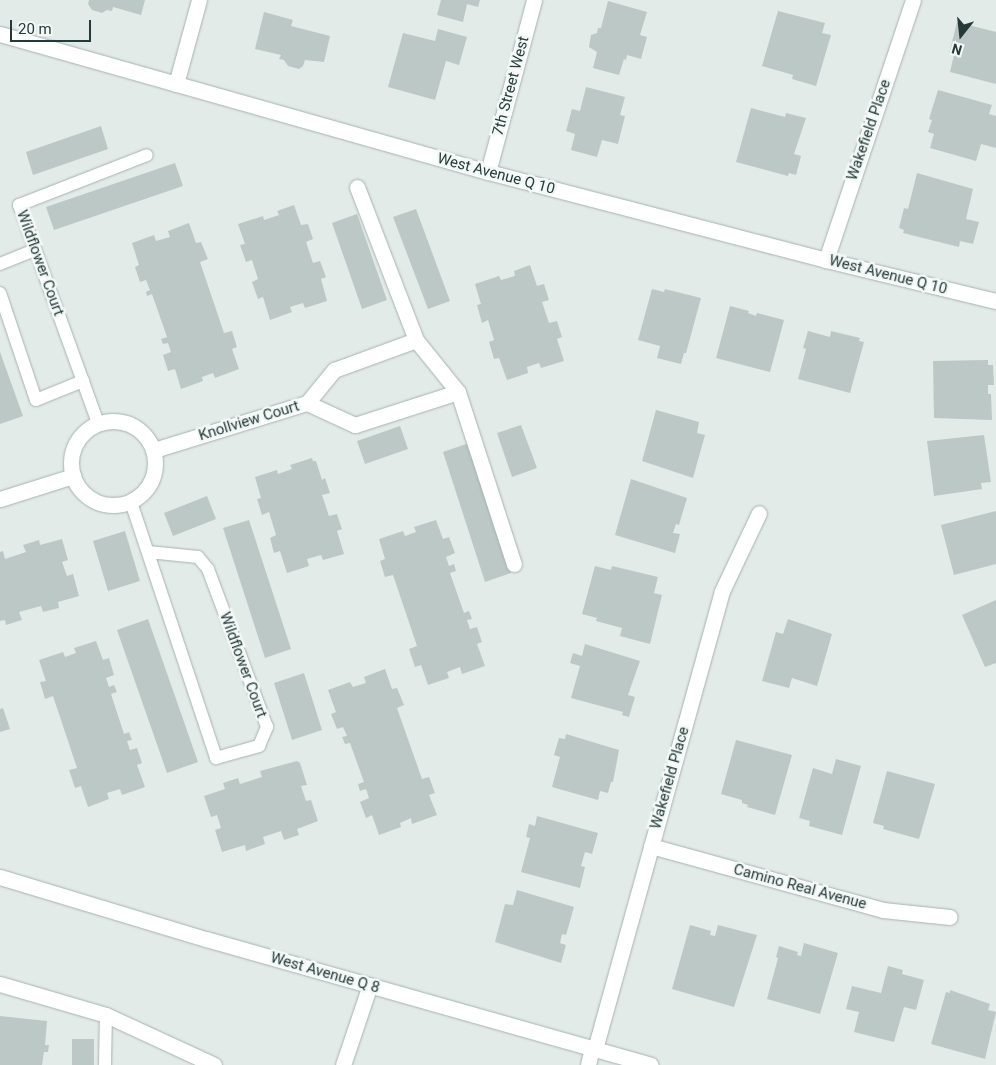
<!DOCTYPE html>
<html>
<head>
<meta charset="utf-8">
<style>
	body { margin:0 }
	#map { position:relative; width:996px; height:1065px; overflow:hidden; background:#e3ebe9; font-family:Roboto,sans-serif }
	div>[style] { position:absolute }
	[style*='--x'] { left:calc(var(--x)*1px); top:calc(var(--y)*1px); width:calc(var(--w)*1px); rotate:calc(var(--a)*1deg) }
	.building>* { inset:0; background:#bbc8c5 }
	.roads { filter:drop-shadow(0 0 1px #a6b2b0) drop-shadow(0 0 1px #a6b2b0) }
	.service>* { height:12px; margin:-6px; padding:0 6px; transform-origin:6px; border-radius:6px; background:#fff }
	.minor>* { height:15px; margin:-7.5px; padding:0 7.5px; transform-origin:7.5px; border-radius:7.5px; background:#fff }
	.minor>.ring { margin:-7.5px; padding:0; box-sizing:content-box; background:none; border:15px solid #fff; border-radius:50% }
	.tertiary>* { height:15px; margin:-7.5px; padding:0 7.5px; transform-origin:7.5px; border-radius:7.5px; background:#fff }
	span { translate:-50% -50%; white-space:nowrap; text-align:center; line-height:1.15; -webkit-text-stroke:5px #f3f8f6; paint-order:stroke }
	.street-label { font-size:15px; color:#243a38 }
	.north { position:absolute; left:936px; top:10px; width:50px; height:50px; -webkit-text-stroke:4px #f3f8f6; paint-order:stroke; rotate:196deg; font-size:14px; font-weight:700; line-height:20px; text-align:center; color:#243a38 }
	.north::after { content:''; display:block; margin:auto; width:18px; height:22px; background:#243a38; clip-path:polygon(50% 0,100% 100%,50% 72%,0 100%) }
	.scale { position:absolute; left:10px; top:20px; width:81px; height:22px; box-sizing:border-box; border:2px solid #243a38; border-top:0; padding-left:6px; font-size:15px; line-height:18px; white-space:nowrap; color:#243a38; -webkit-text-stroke:4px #f3f8f6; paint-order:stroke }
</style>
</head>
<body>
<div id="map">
	<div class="building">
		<i style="clip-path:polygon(89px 0,145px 0,141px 15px,113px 7px,112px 11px,107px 10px,102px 13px,92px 10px,88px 4px)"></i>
		<i style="clip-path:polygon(441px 0,480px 0,478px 7px,467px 4px,463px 22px,437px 15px)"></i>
		<i style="clip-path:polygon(608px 1px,647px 12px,640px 35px,647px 37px,641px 59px,627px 55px,626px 60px,624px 59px,619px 75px,593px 68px,597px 52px,589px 47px,591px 35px,597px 33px,598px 28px,601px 28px)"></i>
		<i style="clip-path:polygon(778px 11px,825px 23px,822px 33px,831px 35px,816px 86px,792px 79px,793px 75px,762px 66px)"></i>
		<i style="clip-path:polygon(264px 12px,293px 20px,291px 26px,330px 36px,324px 62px,305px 60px,303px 66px,299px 69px,288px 66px,284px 60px,279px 59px,281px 55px,255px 49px)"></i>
		<i style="clip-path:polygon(957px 22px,996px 32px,996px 84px,950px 72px,954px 55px,949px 54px)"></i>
		<i style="clip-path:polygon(438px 29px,467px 37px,459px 65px,446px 61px,435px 100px,388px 87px,403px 33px,435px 41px)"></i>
		<i style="clip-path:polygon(586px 87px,625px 97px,620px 115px,625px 116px,618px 144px,602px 140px,597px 157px,571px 150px,575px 134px,566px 131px,572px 109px,580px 111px)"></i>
		<i style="clip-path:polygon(938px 90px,992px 105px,989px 114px,996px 116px,996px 148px,981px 144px,976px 161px,930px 148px,934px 134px,928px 132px,932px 120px,929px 119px)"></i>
		<i style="clip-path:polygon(751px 108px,785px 117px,786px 113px,806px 118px,794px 154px,801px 156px,796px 175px,789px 173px,788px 176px,736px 162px)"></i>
		<i style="clip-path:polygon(101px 126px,108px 149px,33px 175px,26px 152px)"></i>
		<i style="clip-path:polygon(175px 163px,183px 186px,54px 230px,46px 207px)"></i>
		<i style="clip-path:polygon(917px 173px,973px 189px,966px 219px,979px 222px,973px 244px,960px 241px,959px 247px,903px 233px,904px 230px,899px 228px,904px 208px,908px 209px)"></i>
		<i style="clip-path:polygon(294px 205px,301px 225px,308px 224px,313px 239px,306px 242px,313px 263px,320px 261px,326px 277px,321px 279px,327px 301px,305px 308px,303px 303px,290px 307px,292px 312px,270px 320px,263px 297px,258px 299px,252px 282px,258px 279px,252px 260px,246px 262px,240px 245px,245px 244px,238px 224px,263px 216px,264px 220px,279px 215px,277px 211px)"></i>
		<i style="clip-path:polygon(416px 209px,450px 301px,428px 309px,393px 217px)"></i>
		<i style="clip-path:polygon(357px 214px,387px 300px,362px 309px,332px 223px)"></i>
		<i style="clip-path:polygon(189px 223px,196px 243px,201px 242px,208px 259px,200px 262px,224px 333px,232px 331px,237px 347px,232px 349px,239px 369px,215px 378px,213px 373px,202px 377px,203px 381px,181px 389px,175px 369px,168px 371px,163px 355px,171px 352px,168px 343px,163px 344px,161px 339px,167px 337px,152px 294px,147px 296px,146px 292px,150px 290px,146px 280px,140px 282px,135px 267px,139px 265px,132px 243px,154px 235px,156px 241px,170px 237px,168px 231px)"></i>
		<i style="clip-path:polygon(530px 265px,537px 286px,544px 284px,549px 300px,542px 302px,549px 323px,557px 321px,562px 337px,557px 339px,564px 361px,541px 368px,539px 363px,527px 367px,528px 373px,507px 380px,499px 358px,494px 359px,489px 342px,494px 340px,488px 320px,482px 323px,477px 305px,481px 304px,475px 284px,499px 276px,501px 280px,515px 276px,514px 271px)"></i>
		<i style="clip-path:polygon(652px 289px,664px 292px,665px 289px,701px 298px,686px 353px,684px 353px,681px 364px,657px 358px,660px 346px,638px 340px)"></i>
		<i style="clip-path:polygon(730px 306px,749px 311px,748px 313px,756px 316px,757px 313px,784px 320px,770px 372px,716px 358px)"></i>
		<i style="clip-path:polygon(808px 331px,830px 337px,831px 331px,860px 338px,859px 341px,864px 342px,850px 393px,798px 379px,806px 349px,803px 348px)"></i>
		<i style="clip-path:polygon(0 352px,23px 416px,0 424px)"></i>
		<i style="clip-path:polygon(988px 360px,988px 365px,993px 365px,994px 385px,988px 385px,988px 394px,991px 394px,992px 420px,934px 418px,933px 361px)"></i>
		<i style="clip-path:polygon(656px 410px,699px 422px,697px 433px,705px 435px,693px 478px,642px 461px)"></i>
		<i style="clip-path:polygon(521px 425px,537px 468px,512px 477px,497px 433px)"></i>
		<i style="clip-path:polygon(400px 426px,408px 449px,365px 464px,357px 441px)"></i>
		<i style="clip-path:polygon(984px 435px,991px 482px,981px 483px,982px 489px,934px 496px,927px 441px)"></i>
		<i style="clip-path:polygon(469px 443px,511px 573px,485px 582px,443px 452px)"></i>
		<i style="clip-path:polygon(312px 458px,313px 461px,316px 461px,322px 480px,325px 478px,330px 493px,322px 495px,329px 516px,337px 514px,342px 529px,337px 531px,344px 554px,323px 560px,321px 555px,307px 559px,309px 566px,287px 573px,280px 551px,274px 553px,270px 538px,276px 535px,269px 512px,262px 515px,257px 499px,261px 498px,255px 477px,277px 470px,278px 474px,292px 469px,290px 465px)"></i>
		<i style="clip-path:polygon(631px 479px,687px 498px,679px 525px,676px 524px,673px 533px,680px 534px,675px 553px,615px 535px)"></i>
		<i style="clip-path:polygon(207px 496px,216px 519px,173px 536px,164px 513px)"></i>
		<i style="clip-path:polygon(996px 511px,996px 564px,954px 575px,941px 525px)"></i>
		<i style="clip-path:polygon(249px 520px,291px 649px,265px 658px,223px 528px)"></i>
		<i style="clip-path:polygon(436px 520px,443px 539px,449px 537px,455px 553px,446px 557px,449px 566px,454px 564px,456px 571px,450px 573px,464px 613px,469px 611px,472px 619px,467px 620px,470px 629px,477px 627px,482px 642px,477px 644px,485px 666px,462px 674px,460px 667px,447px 672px,449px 678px,428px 685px,421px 665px,415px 667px,409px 649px,417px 646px,393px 575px,385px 577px,380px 561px,385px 559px,379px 539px,403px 531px,405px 536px,416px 532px,414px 527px)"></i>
		<i style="clip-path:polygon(125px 531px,140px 581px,108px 591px,93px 541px)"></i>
		<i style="clip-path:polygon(62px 539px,68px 560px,62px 562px,67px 576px,73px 574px,79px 596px,58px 602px,59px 608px,43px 612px,41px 606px,19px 612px,22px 620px,6px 625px,5px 620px,0 621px,0 552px,3px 551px,5px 559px,26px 552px,23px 545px,39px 540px,40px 545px)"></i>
		<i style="clip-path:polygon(595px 566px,611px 570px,612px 566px,658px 577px,654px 593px,662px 595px,650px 644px,620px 636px,622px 628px,596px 621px,597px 618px,582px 614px)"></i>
		<i style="clip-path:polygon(996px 600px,996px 663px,985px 667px,962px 615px)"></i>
		<i style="clip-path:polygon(148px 619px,198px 762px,167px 773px,117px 630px)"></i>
		<i style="clip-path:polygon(788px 619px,832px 634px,817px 686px,792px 678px,789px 688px,762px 681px,776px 632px,783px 634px)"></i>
		<i style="clip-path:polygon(96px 641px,103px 660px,109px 658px,114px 675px,106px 678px,109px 687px,114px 685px,117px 692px,111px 694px,124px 734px,129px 732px,132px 740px,127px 741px,130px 750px,137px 748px,142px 763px,137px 765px,145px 787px,122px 795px,120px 789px,107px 793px,109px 799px,88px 807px,81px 786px,75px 788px,69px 770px,77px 768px,53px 696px,45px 699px,40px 682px,46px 681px,39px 660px,63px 652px,65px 657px,76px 653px,74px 648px)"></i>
		<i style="clip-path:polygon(585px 644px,640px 661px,628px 695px,635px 697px,629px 717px,622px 715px,623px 712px,571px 698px,580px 666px,570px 663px,573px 653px,582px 656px)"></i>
		<i style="clip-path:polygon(385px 669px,392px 689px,397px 688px,404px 705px,397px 708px,422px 779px,429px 777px,435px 793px,429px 795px,437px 815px,412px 824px,411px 818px,400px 823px,401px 827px,379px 835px,372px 815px,366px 818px,360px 802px,369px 798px,366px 789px,360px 791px,358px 784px,364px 782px,350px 743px,345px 744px,342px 737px,347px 736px,343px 727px,337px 729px,331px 714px,336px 712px,328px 690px,350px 682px,353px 687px,366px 683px,364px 677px)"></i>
		<i style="clip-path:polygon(304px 673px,322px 730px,292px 740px,274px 683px)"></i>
		<i style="clip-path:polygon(3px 708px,10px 729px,0 732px,0 709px)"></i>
		<i style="clip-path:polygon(566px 734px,619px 750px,613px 782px,611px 782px,608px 793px,600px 791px,598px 800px,552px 787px,560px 757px,554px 755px,559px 738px,565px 739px)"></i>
		<i style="clip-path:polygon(736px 740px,792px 755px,775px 815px,747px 807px,748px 805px,742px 803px,742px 800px,721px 794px)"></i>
		<i style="clip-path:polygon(836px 759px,861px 766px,842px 835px,809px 826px,810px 821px,799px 818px,813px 768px,832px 774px)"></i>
		<i style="clip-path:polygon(297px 761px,300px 763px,307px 785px,301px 786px,306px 801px,311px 800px,318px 821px,297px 829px,299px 835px,284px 840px,281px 831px,263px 837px,265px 844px,246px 851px,245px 845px,222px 852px,215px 830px,221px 828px,217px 815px,211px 817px,204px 796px,225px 789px,223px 783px,238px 778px,240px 784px,262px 777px,260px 771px)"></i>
		<i style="clip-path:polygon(887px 771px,935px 784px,919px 839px,883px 829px,884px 826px,873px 823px)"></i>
		<i style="clip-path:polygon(537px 816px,598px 833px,592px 854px,585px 852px,581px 866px,585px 867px,580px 888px,521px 872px,530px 838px,526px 837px,529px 824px,535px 826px)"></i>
		<i style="clip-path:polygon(517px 890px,574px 907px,566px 935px,562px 934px,560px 943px,566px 945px,561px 963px,495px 942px,505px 904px,513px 905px)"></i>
		<i style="clip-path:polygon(690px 925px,711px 931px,710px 935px,715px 936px,718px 925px,757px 935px,734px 1007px,672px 989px)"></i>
		<i style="clip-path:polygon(804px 943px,838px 953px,820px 1014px,767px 999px,778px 958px,776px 957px,779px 946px,798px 952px,797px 955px,801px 956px)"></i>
		<i style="clip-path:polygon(888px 966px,903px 970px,902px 974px,924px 980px,916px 1010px,904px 1007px,894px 1042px,854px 1032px,859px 1012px,846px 1009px,852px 986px,881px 993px)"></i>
		<i style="clip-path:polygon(950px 990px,990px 1004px,988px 1010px,996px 1012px,985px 1059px,931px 1044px,946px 992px,950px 993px)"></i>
		<i style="clip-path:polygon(0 1016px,47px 1021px,45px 1045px,49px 1045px,48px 1052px,44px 1052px,42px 1065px,0 1065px)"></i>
		<i style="clip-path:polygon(72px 1039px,94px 1039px,94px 1065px,72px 1065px)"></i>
	</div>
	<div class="roads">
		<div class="service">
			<i style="--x:0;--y:264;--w:38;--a:-22"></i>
			<i style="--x:0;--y:293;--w:113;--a:71.4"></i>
			<i style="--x:36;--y:400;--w:51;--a:-22"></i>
			<i style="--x:98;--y:423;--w:232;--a:-109.9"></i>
			<i style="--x:19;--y:205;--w:137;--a:-21.3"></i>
			<i style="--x:131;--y:502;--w:270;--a:71.6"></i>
			<i style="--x:216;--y:758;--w:45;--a:-15.6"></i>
			<i style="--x:259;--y:746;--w:21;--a:-67"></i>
			<i style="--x:267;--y:727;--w:169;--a:-110.5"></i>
			<i style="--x:208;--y:569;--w:16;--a:-130"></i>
			<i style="--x:198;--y:557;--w:50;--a:-174.3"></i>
			<i style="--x:105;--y:1065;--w:50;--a:-88.9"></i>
		</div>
		<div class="minor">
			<i style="--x:0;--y:34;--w:507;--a:15.79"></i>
			<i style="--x:488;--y:172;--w:349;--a:14.6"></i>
			<i style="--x:826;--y:260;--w:175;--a:13.6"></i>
			<i style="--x:176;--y:84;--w:87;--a:-74.7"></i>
			<i style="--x:488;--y:172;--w:178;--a:-75"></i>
			<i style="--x:357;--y:187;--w:164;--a:68.9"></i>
			<i style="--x:826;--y:260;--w:274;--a:-71.5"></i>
			<i style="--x:307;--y:403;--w:53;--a:24.6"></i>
			<i style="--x:355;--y:425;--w:108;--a:-17.8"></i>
			<i class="ring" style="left:71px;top:421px;width:69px;height:69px"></i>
			<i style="--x:154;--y:450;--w:160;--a:-17.1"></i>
			<i style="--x:307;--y:403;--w:43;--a:-50.7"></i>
			<i style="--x:334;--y:370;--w:87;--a:-20.1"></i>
			<i style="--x:416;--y:340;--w:67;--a:51.1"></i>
			<i style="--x:458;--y:392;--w:181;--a:72"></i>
			<i style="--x:0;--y:499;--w:77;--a:-17.5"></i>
			<i style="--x:651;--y:846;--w:241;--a:15.4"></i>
			<i style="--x:883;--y:910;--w:67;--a:6"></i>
			<i style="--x:0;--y:984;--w:110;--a:16.3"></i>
			<i style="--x:106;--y:1015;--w:119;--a:24.8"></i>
			<i style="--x:595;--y:1049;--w:475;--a:-74.5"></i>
			<i style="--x:722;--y:591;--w:86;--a:-64.6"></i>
			<i style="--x:343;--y:1065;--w:84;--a:-71.4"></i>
			<i style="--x:588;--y:1065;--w:17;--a:-77"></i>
		</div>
		<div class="tertiary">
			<i style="--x:0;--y:877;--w:215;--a:16.8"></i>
			<i style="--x:206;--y:939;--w:462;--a:15.8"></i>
		</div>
	</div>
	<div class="street-label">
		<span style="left:511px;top:86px;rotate:-75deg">7th Street West</span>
		<span style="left:869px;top:130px;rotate:-71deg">Wakefield Place</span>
		<span style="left:496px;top:174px;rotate:15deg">West Avenue Q 10</span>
		<span style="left:40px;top:263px;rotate:70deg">Wildflower Court</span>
		<span style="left:888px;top:275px;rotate:14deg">West Avenue Q 10</span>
		<span style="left:249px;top:421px;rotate:-17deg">Knollview Court</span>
		<span style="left:243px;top:665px;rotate:70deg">Wildflower Court</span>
		<span style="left:670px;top:778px;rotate:-74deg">Wakefield Place</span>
		<span style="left:800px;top:887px;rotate:15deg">Camino Real Avenue</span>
		<span style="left:325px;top:973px;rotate:16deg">West Avenue Q 8</span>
	</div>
	<div class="north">N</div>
	<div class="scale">20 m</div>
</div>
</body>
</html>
